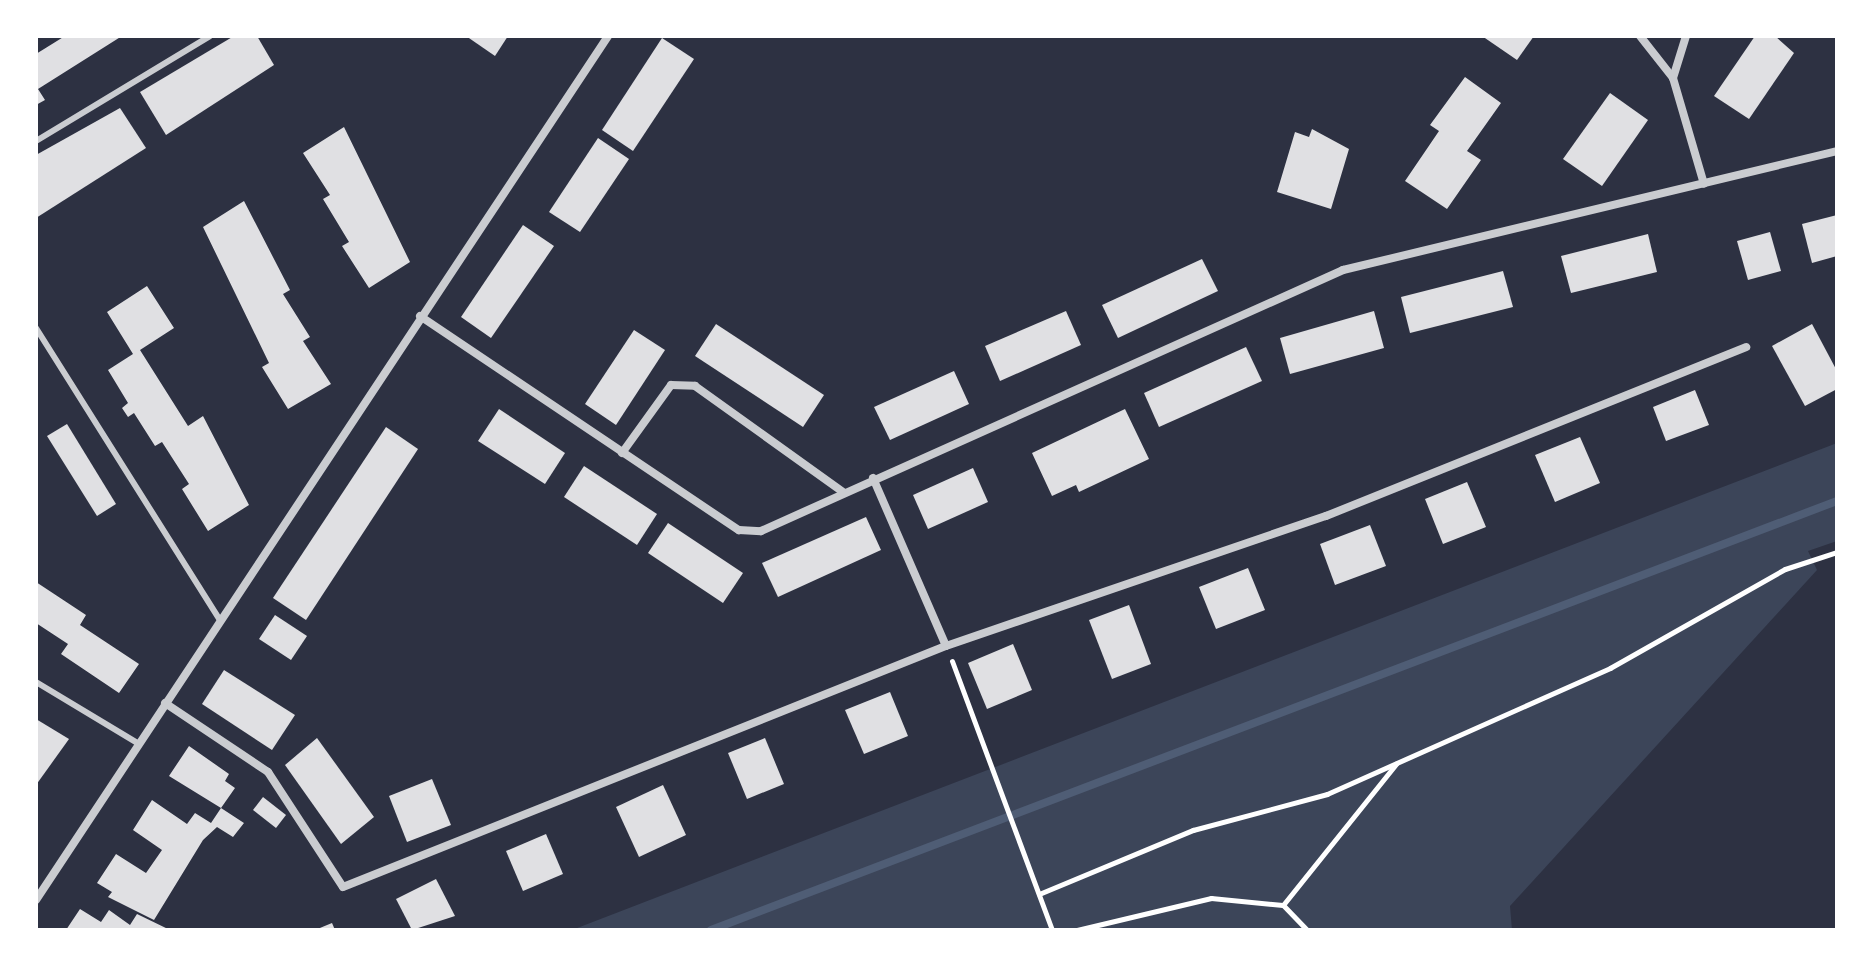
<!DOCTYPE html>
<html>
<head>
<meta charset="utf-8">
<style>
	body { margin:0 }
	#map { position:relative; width:1873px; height:966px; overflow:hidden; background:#2d3142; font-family:"Archivo Narrow",sans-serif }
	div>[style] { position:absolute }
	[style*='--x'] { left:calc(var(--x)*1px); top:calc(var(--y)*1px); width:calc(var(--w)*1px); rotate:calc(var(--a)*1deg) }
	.green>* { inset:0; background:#3c4559 }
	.stream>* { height:8px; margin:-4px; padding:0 4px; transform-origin:4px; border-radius:4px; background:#4f5d75 }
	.building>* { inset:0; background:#e0e0e3 }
	.path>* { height:5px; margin:-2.5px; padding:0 2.5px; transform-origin:2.5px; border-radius:2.5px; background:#fff }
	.service>* { height:6px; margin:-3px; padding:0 3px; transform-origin:3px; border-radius:3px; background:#caccd0 }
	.minor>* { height:8px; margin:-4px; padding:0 4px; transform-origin:4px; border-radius:4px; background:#caccd0 }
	span { translate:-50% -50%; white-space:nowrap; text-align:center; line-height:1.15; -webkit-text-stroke:6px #fff; paint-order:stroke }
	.frame { position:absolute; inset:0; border:38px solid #fff; pointer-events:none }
</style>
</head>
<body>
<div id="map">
	<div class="green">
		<i style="clip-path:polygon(1837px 443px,1837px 541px,1808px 551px,1817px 570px,1510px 906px,1512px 930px,572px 930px)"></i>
	</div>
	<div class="stream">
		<i style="--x:711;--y:930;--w:1205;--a:-20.86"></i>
	</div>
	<div class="building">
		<i style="clip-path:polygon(65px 36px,122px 36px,38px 89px,45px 100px,36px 105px,36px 54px)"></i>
		<i style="clip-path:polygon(234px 36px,257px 36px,274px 65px,166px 135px,140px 92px)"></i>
		<i style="clip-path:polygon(466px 36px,508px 36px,495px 56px)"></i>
		<i style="clip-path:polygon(1482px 36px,1534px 36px,1517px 60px)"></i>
		<i style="clip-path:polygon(1755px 36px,1775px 36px,1794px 53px,1749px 119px,1714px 96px)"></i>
		<i style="clip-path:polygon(662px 38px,694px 59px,633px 151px,602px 130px)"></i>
		<i style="clip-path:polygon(1465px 77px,1501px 103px,1467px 151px,1481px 160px,1447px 209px,1405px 181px,1439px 131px,1430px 125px)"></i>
		<i style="clip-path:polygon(1610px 93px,1648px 120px,1602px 186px,1563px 159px)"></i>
		<i style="clip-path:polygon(120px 108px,146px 148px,36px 218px,36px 155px)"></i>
		<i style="clip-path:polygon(344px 127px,410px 262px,369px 288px,342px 246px,349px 242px,323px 199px,330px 195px,303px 153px)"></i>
		<i style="clip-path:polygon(1312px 129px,1349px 149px,1331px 209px,1277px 192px,1295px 132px,1309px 137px)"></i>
		<i style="clip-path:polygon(598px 138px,629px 159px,580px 232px,549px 212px)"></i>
		<i style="clip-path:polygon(244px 201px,290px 290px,283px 294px,310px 337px,303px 341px,331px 384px,288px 409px,262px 367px,269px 363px,203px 227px)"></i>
		<i style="clip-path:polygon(1837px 215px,1837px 256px,1812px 263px,1802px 224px)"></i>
		<i style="clip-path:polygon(523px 225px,554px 246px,491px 338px,461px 317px)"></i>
		<i style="clip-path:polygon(1770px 232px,1781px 271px,1748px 280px,1737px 241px)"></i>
		<i style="clip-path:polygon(1648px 234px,1657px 272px,1571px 293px,1561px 256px)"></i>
		<i style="clip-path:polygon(1202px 259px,1218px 291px,1118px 338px,1102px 305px)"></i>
		<i style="clip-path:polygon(1503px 271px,1513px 307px,1410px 333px,1401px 297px)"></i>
		<i style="clip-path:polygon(147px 286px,174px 328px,140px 350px,188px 426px,203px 416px,249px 505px,208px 531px,182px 489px,189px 484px,162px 442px,155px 446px,134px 413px,128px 417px,122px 408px,128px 403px,108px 370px,133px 354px,107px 312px)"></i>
		<i style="clip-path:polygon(1066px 311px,1081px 345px,1000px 381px,985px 346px)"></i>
		<i style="clip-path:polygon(1374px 311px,1384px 348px,1290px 374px,1280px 338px)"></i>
		<i style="clip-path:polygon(716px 324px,824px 395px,803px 427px,695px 356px)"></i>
		<i style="clip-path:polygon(1812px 324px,1837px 371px,1837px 389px,1805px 406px,1772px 346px)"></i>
		<i style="clip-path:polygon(634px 330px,665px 350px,616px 425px,585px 404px)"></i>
		<i style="clip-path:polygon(1246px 347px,1262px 381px,1159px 427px,1144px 393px)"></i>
		<i style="clip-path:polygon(954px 371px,969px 404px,890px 440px,874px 407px)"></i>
		<i style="clip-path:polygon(1695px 390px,1709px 425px,1666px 441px,1653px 407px)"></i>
		<i style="clip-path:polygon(499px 409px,565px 453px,545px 484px,478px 441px)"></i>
		<i style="clip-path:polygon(1125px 409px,1149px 459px,1079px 492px,1076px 485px,1052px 496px,1032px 453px)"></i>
		<i style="clip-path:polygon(67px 424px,116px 504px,97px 516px,47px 436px)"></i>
		<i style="clip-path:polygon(386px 427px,418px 449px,306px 620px,273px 598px)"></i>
		<i style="clip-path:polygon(1580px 437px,1600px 483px,1555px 502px,1535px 455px)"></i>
		<i style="clip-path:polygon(584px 466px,657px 514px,637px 545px,564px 497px)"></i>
		<i style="clip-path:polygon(973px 468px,988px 502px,928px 529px,913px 495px)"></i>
		<i style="clip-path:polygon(1467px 482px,1486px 527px,1443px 544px,1425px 499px)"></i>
		<i style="clip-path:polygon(866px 517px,881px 550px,778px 597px,762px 563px)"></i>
		<i style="clip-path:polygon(668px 523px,743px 573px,723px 603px,648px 553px)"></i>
		<i style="clip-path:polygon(1370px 525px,1386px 566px,1335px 585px,1320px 544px)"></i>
		<i style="clip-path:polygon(1248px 568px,1265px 610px,1216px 629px,1199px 587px)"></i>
		<i style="clip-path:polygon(36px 582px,86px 615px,80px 625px,139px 664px,119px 693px,61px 654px,68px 644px,36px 623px)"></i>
		<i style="clip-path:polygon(1129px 605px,1151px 664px,1112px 679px,1089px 620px)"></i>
		<i style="clip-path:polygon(275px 615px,307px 636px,291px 660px,259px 639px)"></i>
		<i style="clip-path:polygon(1013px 644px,1032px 690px,987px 709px,968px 663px)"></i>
		<i style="clip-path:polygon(224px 670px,295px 715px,272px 750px,202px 704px)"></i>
		<i style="clip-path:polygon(890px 692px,908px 736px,864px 754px,845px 710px)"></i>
		<i style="clip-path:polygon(36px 719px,69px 739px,36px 785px)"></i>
		<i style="clip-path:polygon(317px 738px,374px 817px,341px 844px,285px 765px)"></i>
		<i style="clip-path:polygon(765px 738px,784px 784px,747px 799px,728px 753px)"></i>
		<i style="clip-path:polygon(189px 746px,229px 774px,225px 781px,235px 788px,221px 808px,169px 776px)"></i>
		<i style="clip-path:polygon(432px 779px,451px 825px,407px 842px,389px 796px)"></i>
		<i style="clip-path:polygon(663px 785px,686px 835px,639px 857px,616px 807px)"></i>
		<i style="clip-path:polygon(263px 797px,286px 815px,276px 828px,253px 810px)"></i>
		<i style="clip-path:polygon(152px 800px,187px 824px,195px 813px,211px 823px,221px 808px,244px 823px,233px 837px,217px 827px,203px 840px,154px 920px,108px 897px,112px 892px,97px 883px,116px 854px,146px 873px,162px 850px,133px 830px)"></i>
		<i style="clip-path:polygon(546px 834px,563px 874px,523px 891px,506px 851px)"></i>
		<i style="clip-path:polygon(436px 879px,455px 916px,412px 930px,396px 899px)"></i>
		<i style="clip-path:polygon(80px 909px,101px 922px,109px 910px,130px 925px,137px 914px,170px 930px,66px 930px)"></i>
		<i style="clip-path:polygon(332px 923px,335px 930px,315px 930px)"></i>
	</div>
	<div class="path">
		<i style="--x:952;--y:661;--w:287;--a:69.6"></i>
		<i style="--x:1039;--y:894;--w:167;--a:-22.6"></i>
		<i style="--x:1193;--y:830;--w:139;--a:-15"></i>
		<i style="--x:1327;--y:794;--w:310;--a:-24"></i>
		<i style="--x:1610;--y:668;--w:201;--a:-29.5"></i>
		<i style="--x:1785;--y:569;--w:55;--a:-18.1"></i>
		<i style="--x:1283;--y:905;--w:181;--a:-51.3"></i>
		<i style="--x:1077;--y:930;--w:138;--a:-13.4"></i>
		<i style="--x:1211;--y:898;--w:72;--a:5.6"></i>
		<i style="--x:1283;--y:905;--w:35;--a:46"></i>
	</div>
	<div class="service">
		<i style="--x:36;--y:141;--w:203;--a:-31.1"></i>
		<i style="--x:36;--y:328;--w:344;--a:57.8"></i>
		<i style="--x:36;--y:682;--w:120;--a:31"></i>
	</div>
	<div class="minor">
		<i style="--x:1640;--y:36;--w:53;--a:51.8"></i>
		<i style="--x:1673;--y:78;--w:110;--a:73.7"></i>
		<i style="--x:1673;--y:78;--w:44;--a:-72.8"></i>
		<i style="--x:420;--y:316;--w:384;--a:33.9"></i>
		<i style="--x:739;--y:530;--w:22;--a:3"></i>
		<i style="--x:761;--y:531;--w:638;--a:-24.15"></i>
		<i style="--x:1343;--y:270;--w:508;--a:-13.54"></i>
		<i style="--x:622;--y:453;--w:84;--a:-54.2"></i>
		<i style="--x:671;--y:385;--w:24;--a:2"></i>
		<i style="--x:695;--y:386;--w:182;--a:35.6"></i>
		<i style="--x:873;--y:478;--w:183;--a:66.5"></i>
		<i style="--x:165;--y:703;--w:124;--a:33.8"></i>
		<i style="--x:268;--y:772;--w:137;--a:56.9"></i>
		<i style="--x:343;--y:887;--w:649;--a:-21.79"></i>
		<i style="--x:946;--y:646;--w:402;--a:-18.9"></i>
		<i style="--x:1326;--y:516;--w:453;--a:-21.9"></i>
		<i style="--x:36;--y:900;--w:1036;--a:-56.49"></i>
	</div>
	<div class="frame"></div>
</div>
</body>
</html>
